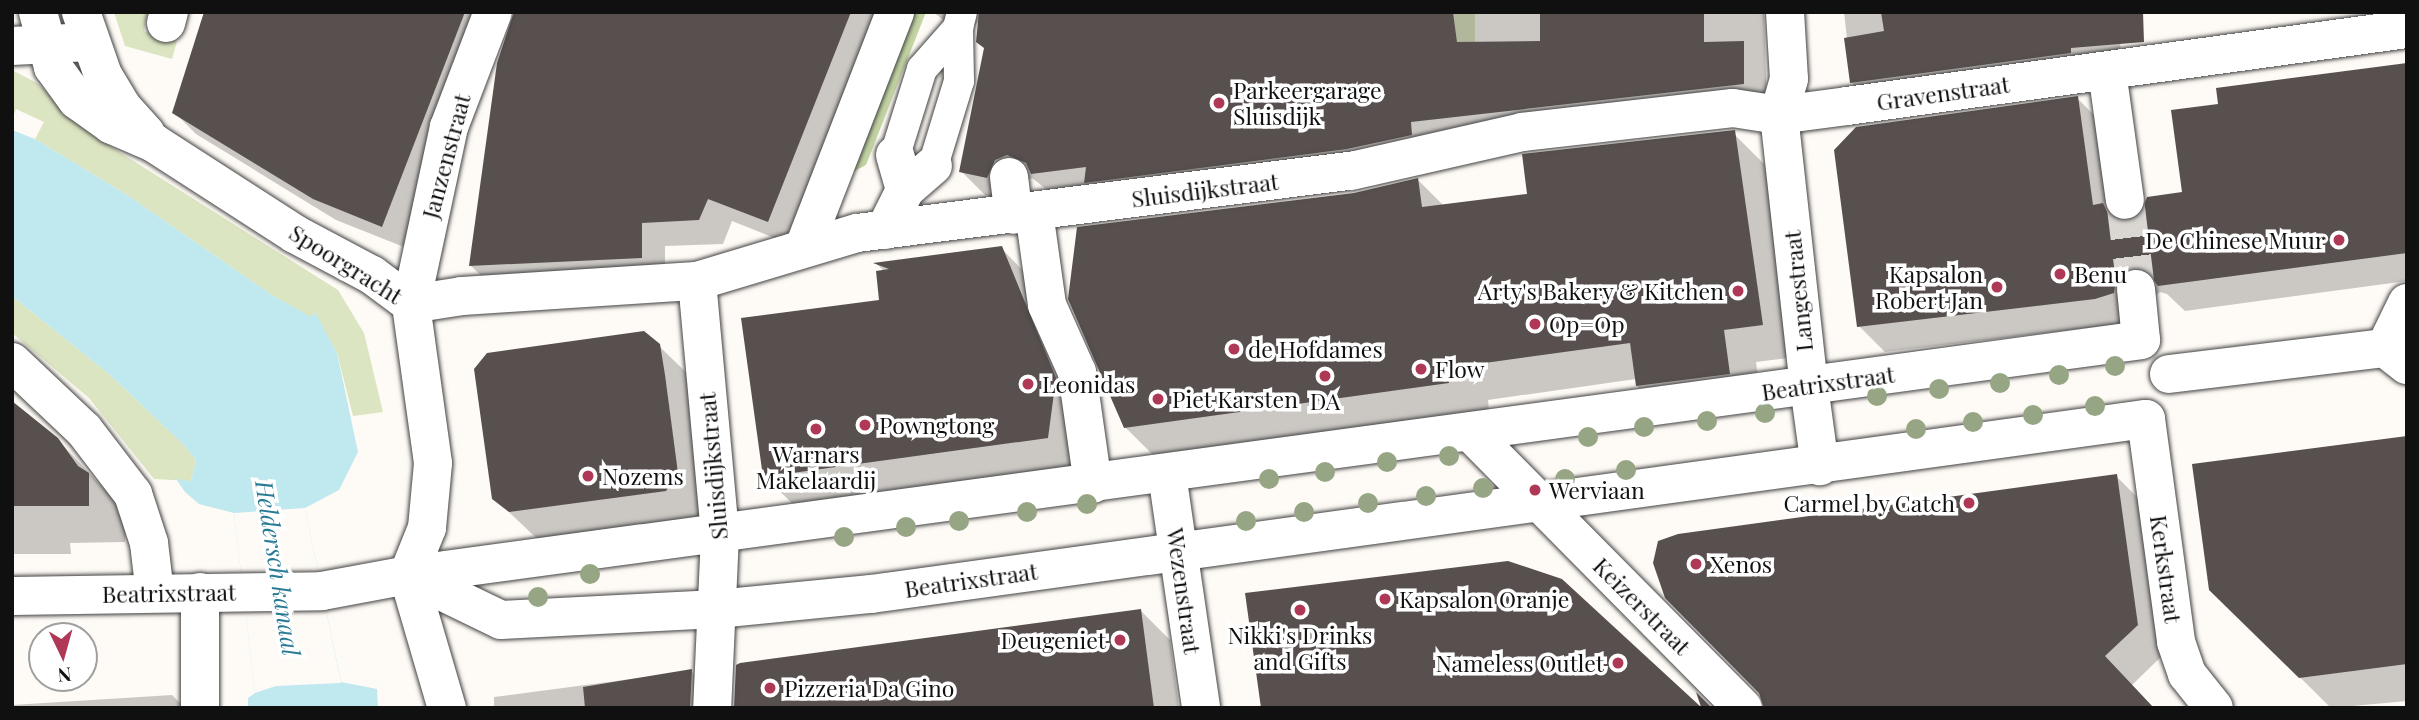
<!DOCTYPE html>
<html>
<head>
<meta charset="utf-8">
<style>
	body { margin:0 }
	#map { position:relative; width:2419px; height:720px; overflow:hidden; background:#fefaf5; font-family:"Playfair Display",serif }
	div>[style] { position:absolute }
	[style*='--x'] { left:calc(var(--x)*1px); top:calc(var(--y)*1px); width:calc(var(--w)*1px); rotate:calc(var(--a)*1deg) }
	.green>* { inset:0; background:#dce5c2 }
	.forest>* { inset:0; background:#c3d4a3 }
	.water>* { inset:0; background:#bfe8ef }
	.pier>* { inset:0; background:#fefaf5 }
	.shadow>* { inset:0; background:#0003 }
	.building>* { inset:0; background:#58504e }
	.minor-tunnel>* { height:38px; margin-top:-19px; transform-origin:0; background:repeating-linear-gradient(90deg,#dad7d3 0 38px,transparent 0 57px) }
	.roads { filter:drop-shadow(0 0 2px #434343) drop-shadow(0 0 2px #434343) }
	.service>* { height:30px; margin:-15px; padding:0 15px; transform-origin:15px; border-radius:15px; background:#fff }
	.pedestrian>* { height:38px; margin:-19px; padding:0 19px; transform-origin:19px; border-radius:19px; background:#fff }
	.minor>* { height:38px; margin:-19px; padding:0 19px; transform-origin:19px; border-radius:19px; background:#fff }
	.tertiary>* { height:38px; margin:-19px; padding:0 19px; transform-origin:19px; border-radius:19px; background:#fff }
	.trees>* { width:20px; height:20px; margin:-10px; border-radius:50%; background:#96a684 }
	.dots>* { width:19px; height:19px; translate:-50% -50%; box-sizing:border-box; border:4px solid #fff; border-radius:50% }
	span { translate:-50% -50%; white-space:nowrap; text-align:center; line-height:1.15; -webkit-text-stroke:7px #fff; paint-order:stroke }
	.poi-label { font-size:23px; color:#101010 }
	.left { translate:0 -50%; text-align:left }
	.right { translate:-100% -50%; text-align:right }
	.street-label { font-size:23px; color:#101010 }
	.water-label { font-size:24px; color:#287b94; font-style:italic }
	.frame { position:absolute; inset:0; border:14px solid #101010; pointer-events:none }
	.north { position:absolute; left:28px; top:622px; width:70px; height:70px; box-sizing:border-box; background:#fff; border:2px solid #9f9f9f; border-radius:50%; rotate:175deg; font-size:19px; font-weight:700; line-height:28px; text-align:center; color:#101010 }
	.north::after { content:''; display:block; margin:auto; width:24px; height:32px; background:#b03857; clip-path:polygon(50% 0,100% 100%,50% 72%,0 100%) }
</style>
</head>
<body>
<div id="map">
	<div class="green">
		<i style="clip-path:polygon(114px 12px,147px 12px,144px 31px,177px 41px,172px 59px,125px 46px)"></i>
		<i style="clip-path:polygon(1453px 12px,1475px 12px,1475px 79px,1462px 80px)"></i>
		<i style="clip-path:polygon(12px 70px,37px 83px,94px 136px,338px 290px,364px 333px,383px 412px,353px 416px,337px 353px,314px 313px,311px 318px,272px 295px,127px 195px,35px 139px,44px 122px,16px 109px,12px 120px)"></i>
		<i style="clip-path:polygon(12px 296px,109px 374px,184px 445px,196px 460px,191px 481px,154px 479px,89px 398px,12px 333px)"></i>
	</div>
	<div class="forest">
		<i style="clip-path:polygon(910px 12px,926px 12px,866px 165px,845px 176px)"></i>
	</div>
	<div class="water">
		<i style="clip-path:polygon(12px 130px,35px 139px,127px 195px,272px 295px,311px 317px,315px 312px,337px 353px,358px 452px,339px 490px,305px 508px,341px 682px,377px 689px,378px 708px,248px 708px,248px 698px,255px 693px,234px 513px,199px 504px,185px 492px,176px 479px,191px 481px,196px 460px,184px 445px,109px 374px,12px 296px)"></i>
	</div>
	<div class="pier">
		<i style="clip-path:polygon(305px 508px,341px 683px,276px 686px,255px 693px,234px 513px)"></i>
	</div>
	<div class="shadow">
		<i style="clip-path:polygon(206px 12px,495px 12px,404px 247px,336px 220px,196px 134px,174px 112px)"></i>
		<i style="clip-path:polygon(516px 12px,884px 12px,792px 245px,732px 221px,723px 244px,665px 246px,665px 281px,495px 289px,471px 266px)"></i>
		<i style="clip-path:polygon(933px 12px,1764px 12px,1767px 107px,1056px 197px,1032px 178px,1019px 184px,1011px 201px,985px 195px,961px 171px,985px 49px,979px 20px,967px 38px)"></i>
		<i style="clip-path:polygon(1844px 12px,2116px 12px,2125px 82px,1888px 118px,1852px 83px)"></i>
		<i style="clip-path:polygon(2407px 63px,2407px 281px,2185px 311px,2167px 294px,2160px 292px,2121px 324px,1885px 352px,1859px 326px,2077px 98px,2103px 124px,2116px 218px,2127px 224px,2184px 193px,2220px 105px)"></i>
		<i style="clip-path:polygon(1732px 132px,1765px 165px,1795px 357px,1756px 362px,1762px 406px,1670px 419px,1637px 386px,1636px 379px,1488px 400px,1489px 410px,1158px 460px,1125px 427px,1354px 194px,1418px 180px,1444px 206px,1529px 195px)"></i>
		<i style="clip-path:polygon(1001px 248px,1031px 279px,1086px 417px,1078px 467px,795px 506px,764px 476px,880px 301px,884px 271px,877px 264px)"></i>
		<i style="clip-path:polygon(659px 346px,697px 383px,703px 527px,547px 548px,494px 498px)"></i>
		<i style="clip-path:polygon(12px 402px,57px 439px,126px 512px,125px 542px,70px 543px,71px 554px,12px 554px)"></i>
		<i style="clip-path:polygon(2407px 438px,2407px 701px,2331px 708px,2211px 589px)"></i>
		<i style="clip-path:polygon(2116px 476px,2144px 504px,2165px 653px,2132px 685px,1766px 701px,1666px 597px)"></i>
		<i style="clip-path:polygon(1140px 610px,1170px 640px,1179px 708px,734px 708px,738px 666px)"></i>
		<i style="clip-path:polygon(691px 671px,721px 700px,721px 708px,494px 708px,494px 697px)"></i>
		<i style="clip-path:polygon(172px 695px,185px 708px,12px 708px,12px 705px)"></i>
	</div>
	<div class="building">
		<i style="clip-path:polygon(204px 12px,465px 12px,382px 227px,313px 199px,172px 113px)"></i>
		<i style="clip-path:polygon(514px 12px,851px 12px,768px 222px,708px 199px,699px 220px,642px 223px,642px 258px,469px 266px,497px 63px)"></i>
		<i style="clip-path:polygon(979px 12px,1453px 12px,1457px 42px,1540px 41px,1540px 12px,1704px 12px,1704px 42px,1744px 41px,1744px 84px,1411px 122px,1412px 135px,1347px 149px,1084px 183px,1086px 167px,1031px 174px,1026px 163px,1007px 155px,995px 160px,987px 178px,959px 172px,984px 48px,976px 42px)"></i>
		<i style="clip-path:polygon(1881px 12px,2143px 12px,2144px 42px,2071px 48px,2071px 53px,1850px 83px,1844px 38px,1884px 31px)"></i>
		<i style="clip-path:polygon(2407px 63px,2407px 253px,2158px 286px,2146px 269px,2133px 267px,2116px 279px,2114px 293px,2095px 299px,1857px 327px,1834px 150px,1856px 127px,2078px 96px,2093px 205px,2103px 203px,2108px 214px,2127px 222px,2139px 217px,2147px 197px,2182px 192px,2171px 110px,2218px 104px,2216px 88px)"></i>
		<i style="clip-path:polygon(1735px 130px,1763px 325px,1724px 330px,1730px 374px,1636px 386px,1630px 343px,1456px 367px,1457px 377px,1448px 379px,1449px 383px,1124px 428px,1068px 299px,1077px 227px,1354px 193px,1418px 178px,1422px 207px,1527px 194px,1522px 154px)"></i>
		<i style="clip-path:polygon(1002px 246px,1056px 378px,1048px 438px,763px 477px,741px 318px,879px 300px,876px 271px,889px 269px,873px 263px)"></i>
		<i style="clip-path:polygon(644px 331px,660px 344px,665px 375px,678px 473px,666px 491px,509px 512px,492px 499px,474px 369px,487px 353px)"></i>
		<i style="clip-path:polygon(12px 401px,58px 438px,78px 466px,89px 473px,89px 506px,12px 506px)"></i>
		<i style="clip-path:polygon(2407px 436px,2407px 664px,2299px 678px,2209px 590px,2192px 464px)"></i>
		<i style="clip-path:polygon(2117px 474px,2138px 625px,2105px 656px,2154px 708px,1764px 708px,1759px 693px,1665px 598px,1653px 563px,1658px 541px,1678px 534px)"></i>
		<i style="clip-path:polygon(1508px 561px,1562px 579px,1701px 707px,1696px 692px,1712px 708px,1261px 708px,1245px 593px)"></i>
		<i style="clip-path:polygon(1141px 609px,1154px 708px,734px 708px,736px 665px,740px 663px)"></i>
		<i style="clip-path:polygon(692px 669px,690px 708px,585px 708px,583px 687px)"></i>
	</div>
	<div class="minor-tunnel">
		<i style="--x:2125;--y:200;--w:90;--a:83"></i>
	</div>
	<div class="roads">
		<div class="service">
			<i style="--x:895;--y:155;--w:90;--a:-72.6"></i>
			<i style="--x:922;--y:69;--w:55;--a:-48.7"></i>
			<i style="--x:933;--y:166;--w:89;--a:-73"></i>
			<i style="--x:959;--y:81;--w:53;--a:-91.1"></i>
			<i style="--x:958;--y:28;--w:16;--a:-76"></i>
		</div>
		<div class="pedestrian">
			<i style="--x:1785;--y:12;--w:67;--a:86.6"></i>
			<i style="--x:1789;--y:79;--w:37;--a:106"></i>
			<i style="--x:1779;--y:115;--w:273;--a:83.7"></i>
			<i style="--x:1522;--y:132;--w:212;--a:-6.5"></i>
			<i style="--x:1733;--y:108;--w:47;--a:8.7"></i>
			<i style="--x:1779;--y:115;--w:69;--a:-7.5"></i>
			<i style="--x:1009;--y:177;--w:38;--a:83"></i>
			<i style="--x:1034;--y:212;--w:94;--a:82"></i>
			<i style="--x:1047;--y:305;--w:73;--a:65.9"></i>
			<i style="--x:1077;--y:372;--w:113;--a:81.9"></i>
			<i style="--x:411;--y:304;--w:181;--a:-77.9"></i>
			<i style="--x:449;--y:127;--w:123;--a:-69.1"></i>
			<i style="--x:1470;--y:432;--w:388;--a:45.3"></i>
		</div>
		<div class="minor">
			<i style="--x:166;--y:23;--w:11;--a:-75"></i>
			<i style="--x:12;--y:46;--w:77;--a:-3"></i>
			<i style="--x:2107;--y:71;--w:130;--a:82.1"></i>
			<i style="--x:1847;--y:106;--w:565;--a:-7.83"></i>
			<i style="--x:895;--y:155;--w:36;--a:74"></i>
			<i style="--x:885;--y:230;--w:45;--a:-63.4"></i>
			<i style="--x:905;--y:190;--w:37;--a:-41"></i>
			<i style="--x:804;--y:247;--w:252;--a:-68.8"></i>
			<i style="--x:697;--y:281;--w:255;--a:84.8"></i>
			<i style="--x:720;--y:535;--w:173;--a:92.6"></i>
			<i style="--x:2136;--y:289;--w:51;--a:84.4"></i>
			<i style="--x:411;--y:304;--w:52;--a:-8.9"></i>
			<i style="--x:462;--y:296;--w:235;--a:-3.7"></i>
			<i style="--x:697;--y:281;--w:167;--a:-16.7"></i>
			<i style="--x:857;--y:233;--w:498;--a:-7.2"></i>
			<i style="--x:1351;--y:171;--w:175;--a:-12.8"></i>
			<i style="--x:2385;--y:348;--w:50;--a:-63.9"></i>
			<i style="--x:12;--y:362;--w:99;--a:43.4"></i>
			<i style="--x:84;--y:430;--w:81;--a:52.6"></i>
			<i style="--x:133;--y:494;--w:52;--a:71.9"></i>
			<i style="--x:149;--y:543;--w:50;--a:83.2"></i>
			<i style="--x:2169;--y:374;--w:218;--a:-6.9"></i>
			<i style="--x:2385;--y:348;--w:28;--a:38"></i>
			<i style="--x:1809;--y:386;--w:81;--a:82.2"></i>
			<i style="--x:2146;--y:419;--w:225;--a:82.3"></i>
			<i style="--x:2176;--y:642;--w:34;--a:71"></i>
			<i style="--x:2187;--y:674;--w:43;--a:51.5"></i>
			<i style="--x:1167;--y:474;--w:236;--a:81.7"></i>
			<i style="--x:408;--y:575;--w:103;--a:25.8"></i>
			<i style="--x:501;--y:620;--w:216;--a:-2.9"></i>
			<i style="--x:717;--y:609;--w:155;--a:-5.6"></i>
			<i style="--x:871;--y:594;--w:1287;--a:-7.82"></i>
			<i style="--x:408;--y:575;--w:1749;--a:-7.72"></i>
			<i style="--x:408;--y:575;--w:139;--a:73.7"></i>
			<i style="--x:200;--y:708;--w:116;--a:-90"></i>
		</div>
		<div class="tertiary">
			<i style="--x:81;--y:12;--w:67;--a:70.8"></i>
			<i style="--x:103;--y:75;--w:37;--a:59"></i>
			<i style="--x:122;--y:107;--w:36;--a:48"></i>
			<i style="--x:12;--y:596;--w:310;--a:-0.9"></i>
			<i style="--x:322;--y:591;--w:87;--a:-10.5"></i>
			<i style="--x:408;--y:575;--w:51;--a:-68"></i>
			<i style="--x:427;--y:528;--w:65;--a:-84.7"></i>
			<i style="--x:433;--y:463;--w:161;--a:-97.9"></i>
			<i style="--x:411;--y:304;--w:49;--a:-143.4"></i>
			<i style="--x:372;--y:275;--w:87;--a:-152"></i>
			<i style="--x:295;--y:234;--w:168;--a:-147.2"></i>
			<i style="--x:154;--y:143;--w:46;--a:-156.8"></i>
			<i style="--x:112;--y:125;--w:43;--a:-144.5"></i>
			<i style="--x:77;--y:100;--w:41;--a:-126"></i>
			<i style="--x:53;--y:67;--w:57;--a:-105.3"></i>
		</div>
	</div>
	<div class="trees">
		<i style="left:2115px;top:366px"></i>
		<i style="left:2059px;top:375px"></i>
		<i style="left:2000px;top:383px"></i>
		<i style="left:1939px;top:389px"></i>
		<i style="left:1877px;top:396px"></i>
		<i style="left:2095px;top:406px"></i>
		<i style="left:1765px;top:413px"></i>
		<i style="left:2033px;top:415px"></i>
		<i style="left:1707px;top:421px"></i>
		<i style="left:1973px;top:422px"></i>
		<i style="left:1644px;top:427px"></i>
		<i style="left:1916px;top:429px"></i>
		<i style="left:1588px;top:437px"></i>
		<i style="left:1449px;top:456px"></i>
		<i style="left:1387px;top:462px"></i>
		<i style="left:1626px;top:470px"></i>
		<i style="left:1325px;top:472px"></i>
		<i style="left:1269px;top:479px"></i>
		<i style="left:1565px;top:479px"></i>
		<i style="left:1483px;top:488px"></i>
		<i style="left:1426px;top:496px"></i>
		<i style="left:1368px;top:503px"></i>
		<i style="left:1087px;top:504px"></i>
		<i style="left:1027px;top:512px"></i>
		<i style="left:1304px;top:512px"></i>
		<i style="left:959px;top:521px"></i>
		<i style="left:1246px;top:521px"></i>
		<i style="left:906px;top:527px"></i>
		<i style="left:844px;top:537px"></i>
		<i style="left:590px;top:574px"></i>
		<i style="left:538px;top:597px"></i>
	</div>
	<div class="dots">
		<i style="left:1219px;top:103px;background:#b03857"></i>
		<i style="left:2339px;top:240px;background:#b03857"></i>
		<i style="left:2060px;top:274px;background:#b03857"></i>
		<i style="left:1997px;top:287px;background:#b03857"></i>
		<i style="left:1738px;top:291px;background:#b03857"></i>
		<i style="left:1535px;top:324px;background:#b03857"></i>
		<i style="left:1234px;top:349px;background:#b03857"></i>
		<i style="left:1421px;top:369px;background:#b03857"></i>
		<i style="left:1325px;top:376px;background:#b03857"></i>
		<i style="left:1028px;top:384px;background:#b03857"></i>
		<i style="left:1158px;top:399px;background:#b03857"></i>
		<i style="left:865px;top:425px;background:#b03857"></i>
		<i style="left:816px;top:429px;background:#b03857"></i>
		<i style="left:588px;top:476px;background:#b03857"></i>
		<i style="left:1535px;top:490px;background:#b03857"></i>
		<i style="left:1969px;top:503px;background:#b03857"></i>
		<i style="left:1696px;top:564px;background:#b03857"></i>
		<i style="left:1385px;top:599px;background:#b03857"></i>
		<i style="left:1300px;top:610px;background:#b03857"></i>
		<i style="left:1120px;top:640px;background:#b03857"></i>
		<i style="left:1618px;top:663px;background:#b03857"></i>
		<i style="left:770px;top:688px;background:#b03857"></i>
	</div>
	<div class="poi-label">
		<span class="left" style="left:1233px;top:103px">Parkeergarage<br>Sluisdijk</span>
		<span class="right" style="left:2325px;top:240px">De Chinese Muur</span>
		<span class="right" style="left:1983px;top:287px">Kapsalon<br>Robert Jan</span>
		<span class="left" style="left:2074px;top:274px">Benu</span>
		<span class="right" style="left:1724px;top:291px">Arty's Bakery &amp; Kitchen</span>
		<span class="left" style="left:1549px;top:324px">Op=Op</span>
		<span class="left" style="left:1248px;top:349px">de Hofdames</span>
		<span class="left" style="left:1435px;top:369px">Flow</span>
		<span class="left" style="left:1042px;top:384px">Leonidas</span>
		<span class="left" style="left:1172px;top:399px">Piet Karsten</span>
		<span style="left:1325px;top:401px">DA</span>
		<span class="left" style="left:879px;top:425px">Powngtong</span>
		<span style="left:816px;top:467px">Warnars<br>Makelaardij</span>
		<span class="left" style="left:602px;top:476px">Nozems</span>
		<span class="left" style="left:1549px;top:490px">Werviaan</span>
		<span class="right" style="left:1955px;top:503px">Carmel by Catch</span>
		<span class="left" style="left:1710px;top:564px">Xenos</span>
		<span class="left" style="left:1399px;top:599px">Kapsalon Oranje</span>
		<span style="left:1300px;top:648px">Nikki's Drinks<br>and Gifts</span>
		<span class="right" style="left:1106px;top:640px">Deugeniet</span>
		<span class="right" style="left:1604px;top:663px">Nameless Outlet</span>
		<span class="left" style="left:784px;top:688px">Pizzeria Da Gino</span>
	</div>
	<div class="street-label">
		<span style="left:1943px;top:93px;rotate:-8deg">Gravenstraat</span>
		<span style="left:446px;top:156px;rotate:-75deg">Janzenstraat</span>
		<span style="left:1205px;top:190px;rotate:-7deg">Sluisdijkstraat</span>
		<span style="left:346px;top:264px;rotate:32deg">Spoorgracht</span>
		<span style="left:1798px;top:291px;rotate:-96deg">Langestraat</span>
		<span style="left:1828px;top:383px;rotate:-8deg">Beatrixstraat</span>
		<span style="left:713px;top:466px;rotate:-95deg">Sluisdijkstraat</span>
		<span style="left:2166px;top:569px;rotate:82deg">Kerkstraat</span>
		<span style="left:971px;top:580px;rotate:-8deg">Beatrixstraat</span>
		<span style="left:1184px;top:591px;rotate:82deg">Wezenstraat</span>
		<span style="left:169px;top:593px;rotate:-1deg">Beatrixstraat</span>
		<span style="left:1642px;top:606px;rotate:45deg">Keizerstraat</span>
	</div>
	<div class="water-label">
		<span style="left:278px;top:568px;rotate:81deg">Heldersch kanaal</span>
	</div>
	<div class="frame"></div>
	<div class="north">N</div>
</div>
</body>
</html>
